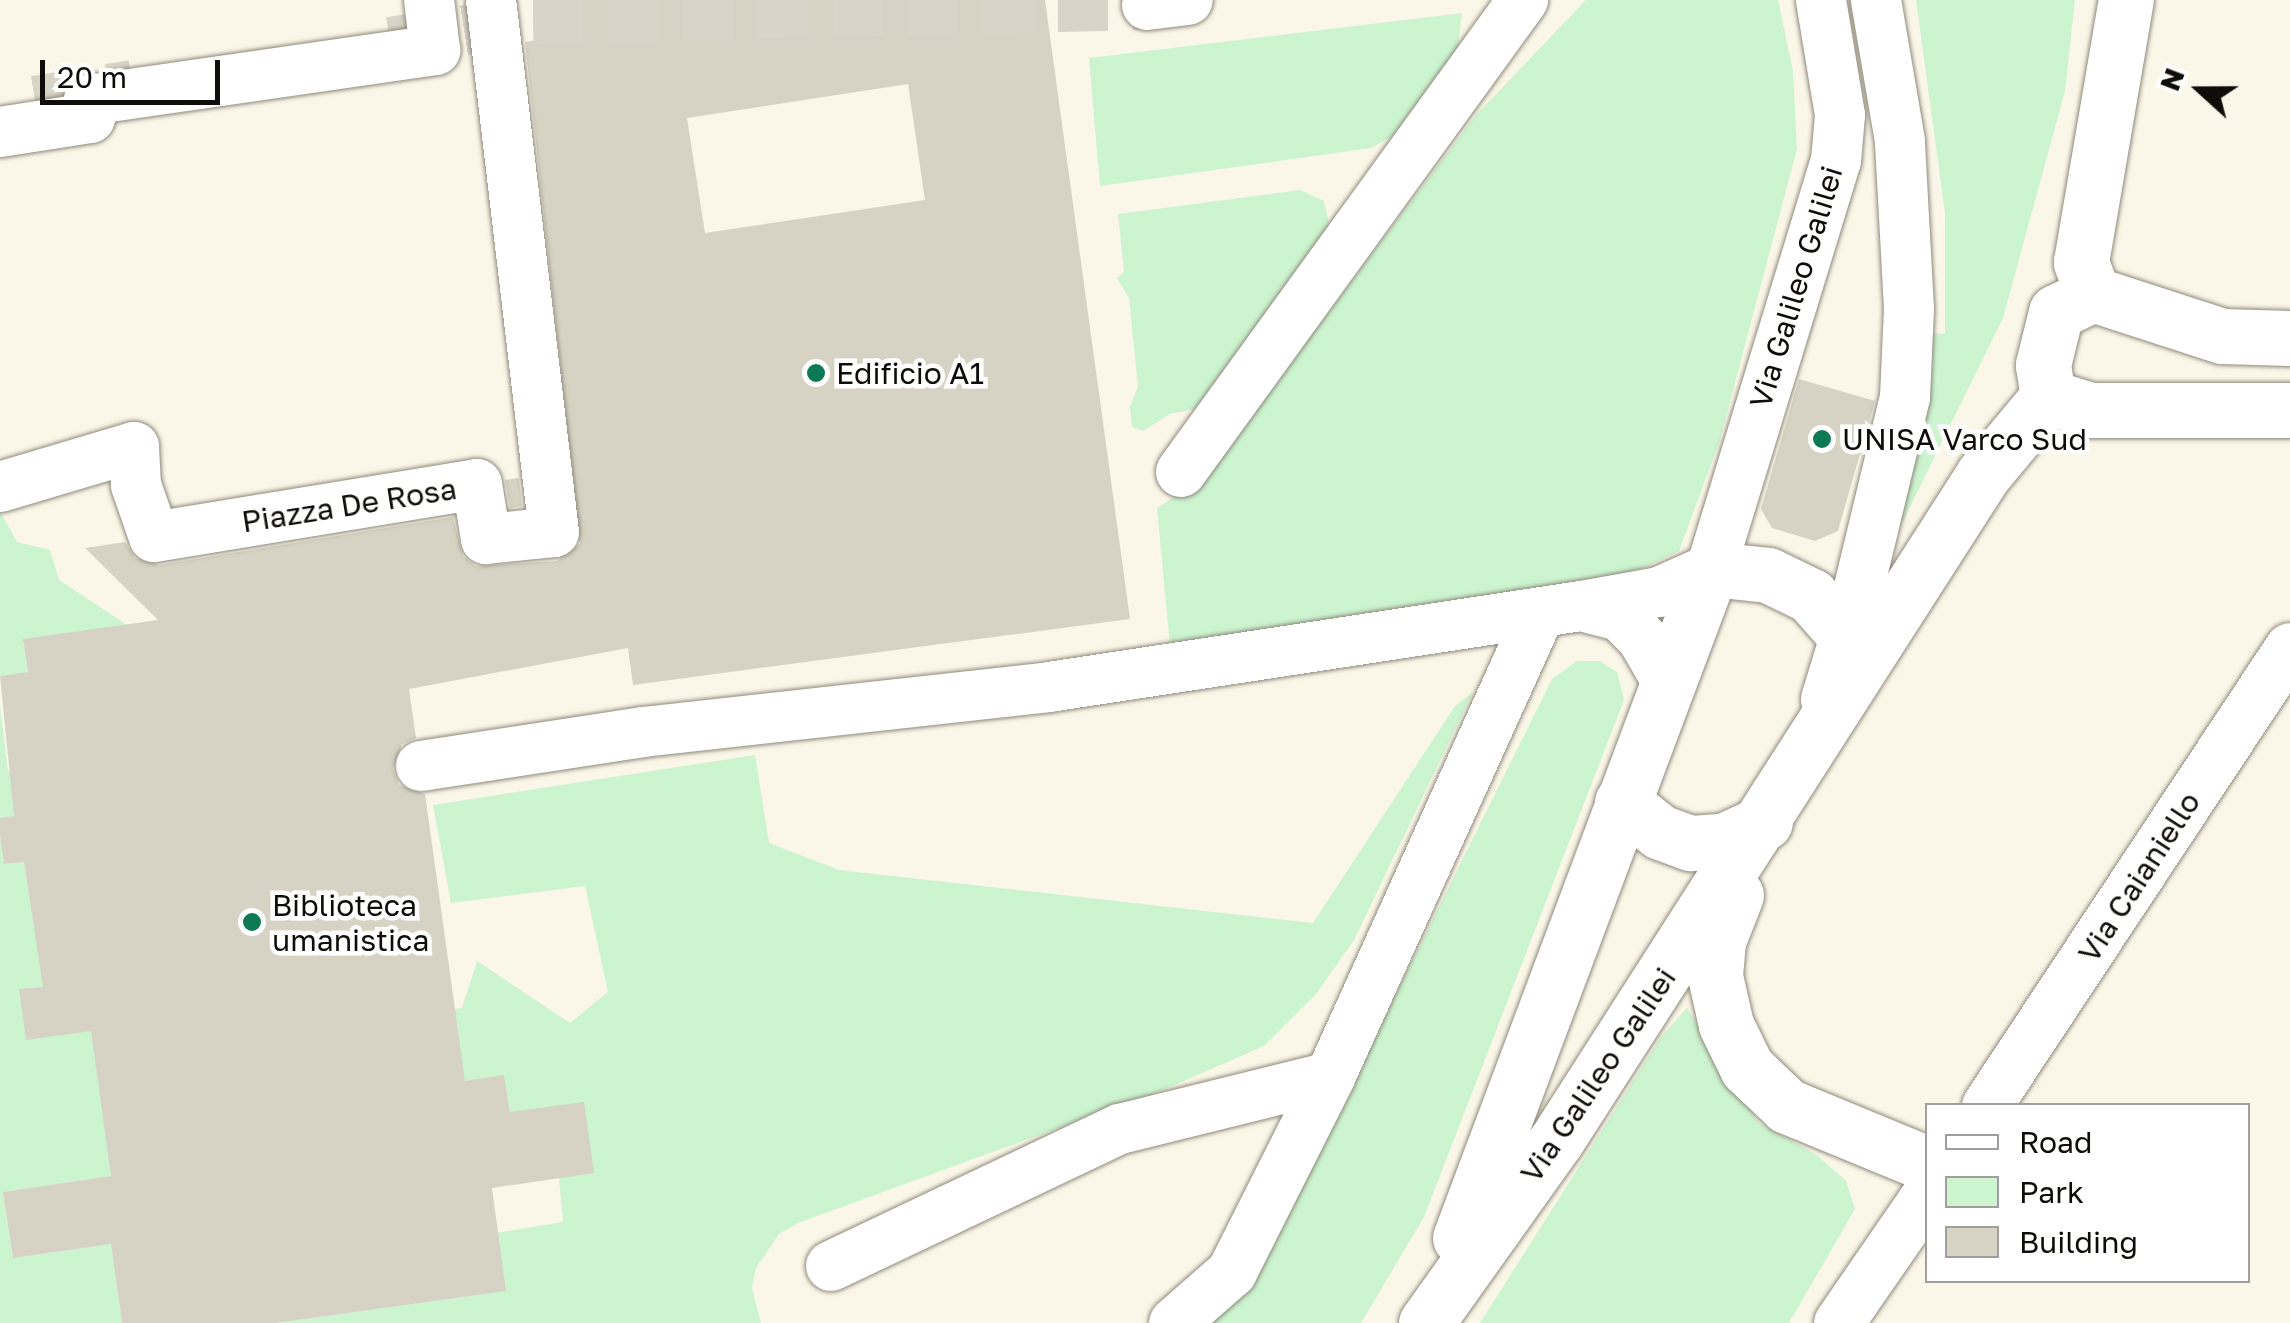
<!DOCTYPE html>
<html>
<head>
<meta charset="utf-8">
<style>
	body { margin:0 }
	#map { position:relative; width:2290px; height:1323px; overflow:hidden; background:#fbf7e8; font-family:"Golos Text",sans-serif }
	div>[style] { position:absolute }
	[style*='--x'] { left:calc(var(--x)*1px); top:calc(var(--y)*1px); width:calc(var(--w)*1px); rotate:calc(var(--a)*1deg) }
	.green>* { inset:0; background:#ccf4cf }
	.building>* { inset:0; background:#d6d3c4 }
	.street-tunnel>* { height:50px; margin-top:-25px; transform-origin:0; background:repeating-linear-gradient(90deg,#d8d4c7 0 50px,transparent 0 75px) }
	.roads { filter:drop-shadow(0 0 2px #8d897c) drop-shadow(0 0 2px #8d897c) }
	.street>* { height:50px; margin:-25px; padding:0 25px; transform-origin:25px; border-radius:25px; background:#fff }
	.secondary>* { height:55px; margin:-27.5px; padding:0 27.5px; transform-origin:27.5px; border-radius:27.5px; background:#fff }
	.dots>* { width:28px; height:28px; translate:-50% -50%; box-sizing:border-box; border:5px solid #fff; border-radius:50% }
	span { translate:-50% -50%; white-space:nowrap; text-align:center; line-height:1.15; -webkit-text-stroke:9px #fff; paint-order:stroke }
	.street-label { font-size:30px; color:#0f0d09 }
	.poi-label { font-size:30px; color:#0f0d09 }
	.left { translate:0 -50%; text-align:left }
	.legend { position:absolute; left:1925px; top:1103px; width:325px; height:180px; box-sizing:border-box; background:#fff; border:2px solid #9f9e9d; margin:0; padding:12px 18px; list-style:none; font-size:30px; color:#0f0d09 }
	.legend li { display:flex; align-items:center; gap:20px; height:50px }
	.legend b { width:50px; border:2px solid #9f9e9d }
	.north { position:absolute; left:2150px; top:40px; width:100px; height:100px; -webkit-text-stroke:8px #fff; paint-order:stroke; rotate:291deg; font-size:28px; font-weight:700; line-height:40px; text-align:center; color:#0f0d09 }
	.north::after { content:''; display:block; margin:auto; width:35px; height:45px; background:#0f0d09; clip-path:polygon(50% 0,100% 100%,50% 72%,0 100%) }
	.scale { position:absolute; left:40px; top:60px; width:180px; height:45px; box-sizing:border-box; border:5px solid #0f0d09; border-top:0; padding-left:12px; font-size:30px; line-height:35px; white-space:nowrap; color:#0f0d09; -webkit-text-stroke:8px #fff; paint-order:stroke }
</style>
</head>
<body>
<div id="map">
	<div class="green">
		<i style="clip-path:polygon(1586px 0,1778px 0,1793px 71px,1797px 149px,1719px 443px,1679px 551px,1628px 575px,1170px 646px,1157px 508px,1206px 476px,1475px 116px)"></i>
		<i style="clip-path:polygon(1916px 0,2075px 0,2065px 91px,2003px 318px,1881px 566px,1932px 333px,1945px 334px,1945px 213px)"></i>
		<i style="clip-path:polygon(1462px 13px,1457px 54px,1432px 91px,1393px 136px,1371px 148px,1100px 186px,1089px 58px)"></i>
		<i style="clip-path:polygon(1300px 190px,1324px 201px,1330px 229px,1204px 407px,1170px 414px,1143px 431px,1132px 427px,1130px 407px,1138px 387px,1129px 298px,1117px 278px,1124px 272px,1118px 214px)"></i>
		<i style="clip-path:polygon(0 511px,17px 542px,50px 550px,59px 580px,127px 625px,23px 640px,28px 672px,0 676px)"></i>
		<i style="clip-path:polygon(1577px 661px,1600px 661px,1617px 672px,1624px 700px,1424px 1217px,1361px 1323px,1202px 1323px,1375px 1036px,1552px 679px)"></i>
		<i style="clip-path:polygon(1473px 692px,1354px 940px,1316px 994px,1264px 1046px,1163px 1090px,798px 1223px,779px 1234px,756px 1268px,752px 1288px,761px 1323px,277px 1323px,505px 1291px,496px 1233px,563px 1222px,559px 1178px,510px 1112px,504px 1076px,408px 1089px,398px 1016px,462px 1008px,477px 961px,570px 1023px,608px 992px,585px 886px,451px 903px,433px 805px,755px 755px,769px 843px,839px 870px,1313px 923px,1455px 706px)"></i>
		<i style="clip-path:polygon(0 706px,8px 771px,33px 769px,39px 812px,0 818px)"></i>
		<i style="clip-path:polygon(0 837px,4px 864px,24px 862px,44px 987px,19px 990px,167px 1020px,111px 1176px,3px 1192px,13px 1258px,111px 1244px,122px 1323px,0 1323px)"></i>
		<i style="clip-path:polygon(1687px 1008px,1759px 1123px,1817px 1155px,1846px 1181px,1855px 1209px,1789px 1323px,1480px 1323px,1661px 1037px)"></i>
	</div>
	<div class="building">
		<i style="clip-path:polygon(evenodd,534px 0,1045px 0,1130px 619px,633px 685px,628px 648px,409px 689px,416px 738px,402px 744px,393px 769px,399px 785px,425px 794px,465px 1081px,504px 1075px,510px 1112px,584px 1102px,594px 1173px,492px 1188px,506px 1291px,276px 1323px,122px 1323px,111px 1244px,13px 1258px,3px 1192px,111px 1176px,91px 1031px,26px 1040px,19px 989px,43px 987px,24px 862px,4px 864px,0 837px,0 818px,14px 816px,0 676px,28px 672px,23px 639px,158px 620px,85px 548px,125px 542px,135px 558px,159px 565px,453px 517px,463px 556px,476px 566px,557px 561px,580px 544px,525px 42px,539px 40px,534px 0,908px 84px,925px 200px,705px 233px,687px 118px,908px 84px)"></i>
		<i style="clip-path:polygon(1799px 379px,1875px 401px,1838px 531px,1815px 541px,1772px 528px,1761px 509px)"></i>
		<i style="clip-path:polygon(519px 478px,522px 506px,510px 508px,505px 480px)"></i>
	</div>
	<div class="street-tunnel">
		<i style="--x:390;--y:42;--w:145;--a:-9.1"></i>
		<i style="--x:533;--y:19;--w:614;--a:-1.31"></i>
		<i style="--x:35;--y:101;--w:99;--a:-9.3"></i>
	</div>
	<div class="roads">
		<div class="street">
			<i style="--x:1147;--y:5;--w:41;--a:-7"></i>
			<i style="--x:0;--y:132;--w:91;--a:-8.8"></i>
			<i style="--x:90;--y:118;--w:18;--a:-93"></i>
			<i style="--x:89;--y:100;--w:350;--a:-8.2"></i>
			<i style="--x:435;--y:50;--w:50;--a:-96.8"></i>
			<i style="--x:1181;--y:472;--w:583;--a:-54.07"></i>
			<i style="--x:0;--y:487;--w:140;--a:-16.6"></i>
			<i style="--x:134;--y:447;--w:38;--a:87"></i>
			<i style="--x:136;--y:485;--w:55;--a:70.9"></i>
			<i style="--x:154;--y:537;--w:327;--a:-9.3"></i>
			<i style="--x:477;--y:484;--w:56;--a:80.7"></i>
			<i style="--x:486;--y:539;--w:68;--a:-5.9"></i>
			<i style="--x:554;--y:532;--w:536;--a:-96.75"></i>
			<i style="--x:1847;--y:637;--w:247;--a:-76.4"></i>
			<i style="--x:1905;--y:397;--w:88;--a:-87.4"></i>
			<i style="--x:1909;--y:309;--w:168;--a:-93.1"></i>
			<i style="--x:1900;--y:141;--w:143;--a:-99.7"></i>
			<i style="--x:1668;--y:683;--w:52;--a:-120"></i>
			<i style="--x:1642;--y:638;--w:31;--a:-135"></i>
			<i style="--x:1620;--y:616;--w:40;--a:-165.6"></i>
			<i style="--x:1581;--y:606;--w:79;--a:-10.2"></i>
			<i style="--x:1659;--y:592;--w:57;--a:-23.9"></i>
			<i style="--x:1711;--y:569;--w:427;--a:-73"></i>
			<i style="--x:1836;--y:161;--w:46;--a:-85"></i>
			<i style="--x:1840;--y:115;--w:117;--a:-99.4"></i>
			<i style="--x:421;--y:766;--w:225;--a:-8.7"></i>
			<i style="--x:643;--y:732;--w:408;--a:-6.3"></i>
			<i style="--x:1049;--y:687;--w:538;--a:-8.66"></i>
			<i style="--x:1987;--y:1106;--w:549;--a:-56.51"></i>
			<i style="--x:831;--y:1266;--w:320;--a:-25.4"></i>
			<i style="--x:1120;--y:1129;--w:216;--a:-13.9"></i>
			<i style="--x:1174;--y:1323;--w:77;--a:-41.3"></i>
			<i style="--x:1232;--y:1272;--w:218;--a:-63.3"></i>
			<i style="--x:1330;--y:1077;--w:509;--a:-65.65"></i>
			<i style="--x:1839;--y:1323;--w:157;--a:-55.4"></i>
		</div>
		<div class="secondary">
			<i style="--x:2093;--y:294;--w:34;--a:-111"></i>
			<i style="--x:2081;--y:262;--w:266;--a:-80.3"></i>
			<i style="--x:2290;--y:338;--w:68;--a:-178.3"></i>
			<i style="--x:2222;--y:336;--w:136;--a:-162"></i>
			<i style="--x:2093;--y:294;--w:41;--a:154.1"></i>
			<i style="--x:2056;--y:312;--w:55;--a:103.8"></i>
			<i style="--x:2043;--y:365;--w:32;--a:81"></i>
			<i style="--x:2048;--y:397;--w:45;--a:16.8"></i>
			<i style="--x:2091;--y:410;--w:199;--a:0"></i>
			<i style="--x:1622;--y:802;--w:48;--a:38.3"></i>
			<i style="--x:1660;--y:832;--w:33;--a:20"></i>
			<i style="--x:1691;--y:843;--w:32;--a:-4"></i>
			<i style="--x:1723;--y:841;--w:46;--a:-24.3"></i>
			<i style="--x:1736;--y:895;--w:49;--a:111.4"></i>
			<i style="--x:1718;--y:941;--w:35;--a:95"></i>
			<i style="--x:1715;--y:976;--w:50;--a:77.3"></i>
			<i style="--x:1726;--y:1025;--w:48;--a:64"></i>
			<i style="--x:1747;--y:1068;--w:55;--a:43.5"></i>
			<i style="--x:1787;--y:1106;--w:152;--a:22.4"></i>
			<i style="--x:1460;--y:1238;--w:715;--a:-69.43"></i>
			<i style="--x:1711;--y:569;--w:57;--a:6"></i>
			<i style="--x:1768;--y:575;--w:48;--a:26"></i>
			<i style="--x:1811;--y:596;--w:55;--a:48.7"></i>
			<i style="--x:1847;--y:637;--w:65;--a:107"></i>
			<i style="--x:1426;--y:1323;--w:224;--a:-54.5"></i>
			<i style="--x:1556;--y:1141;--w:791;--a:-57.33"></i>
			<i style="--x:1983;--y:475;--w:102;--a:-50.2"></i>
		</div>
	</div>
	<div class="dots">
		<i style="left:816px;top:373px;background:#0e7a55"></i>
		<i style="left:1822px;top:439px;background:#0e7a55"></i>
		<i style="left:252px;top:922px;background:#0e7a55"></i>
	</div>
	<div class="street-label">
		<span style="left:1796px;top:287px;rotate:-73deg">Via Galileo Galilei</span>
		<span style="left:349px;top:505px;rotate:-9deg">Piazza De Rosa</span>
		<span style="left:2139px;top:877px;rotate:-57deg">Via Caianiello</span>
		<span style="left:1598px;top:1075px;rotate:-56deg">Via Galileo Galilei</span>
	</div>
	<div class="poi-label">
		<span class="left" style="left:836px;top:373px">Edificio A1</span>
		<span class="left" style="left:1842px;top:439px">UNISA Varco Sud</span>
		<span class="left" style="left:272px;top:922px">Biblioteca<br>umanistica</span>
	</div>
	<ul class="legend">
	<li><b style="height:12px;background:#fff"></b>Road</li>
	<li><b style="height:28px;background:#ccf4cf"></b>Park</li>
	<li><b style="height:28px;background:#d6d3c4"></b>Building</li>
	</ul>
	<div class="north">N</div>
	<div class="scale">20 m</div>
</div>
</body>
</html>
